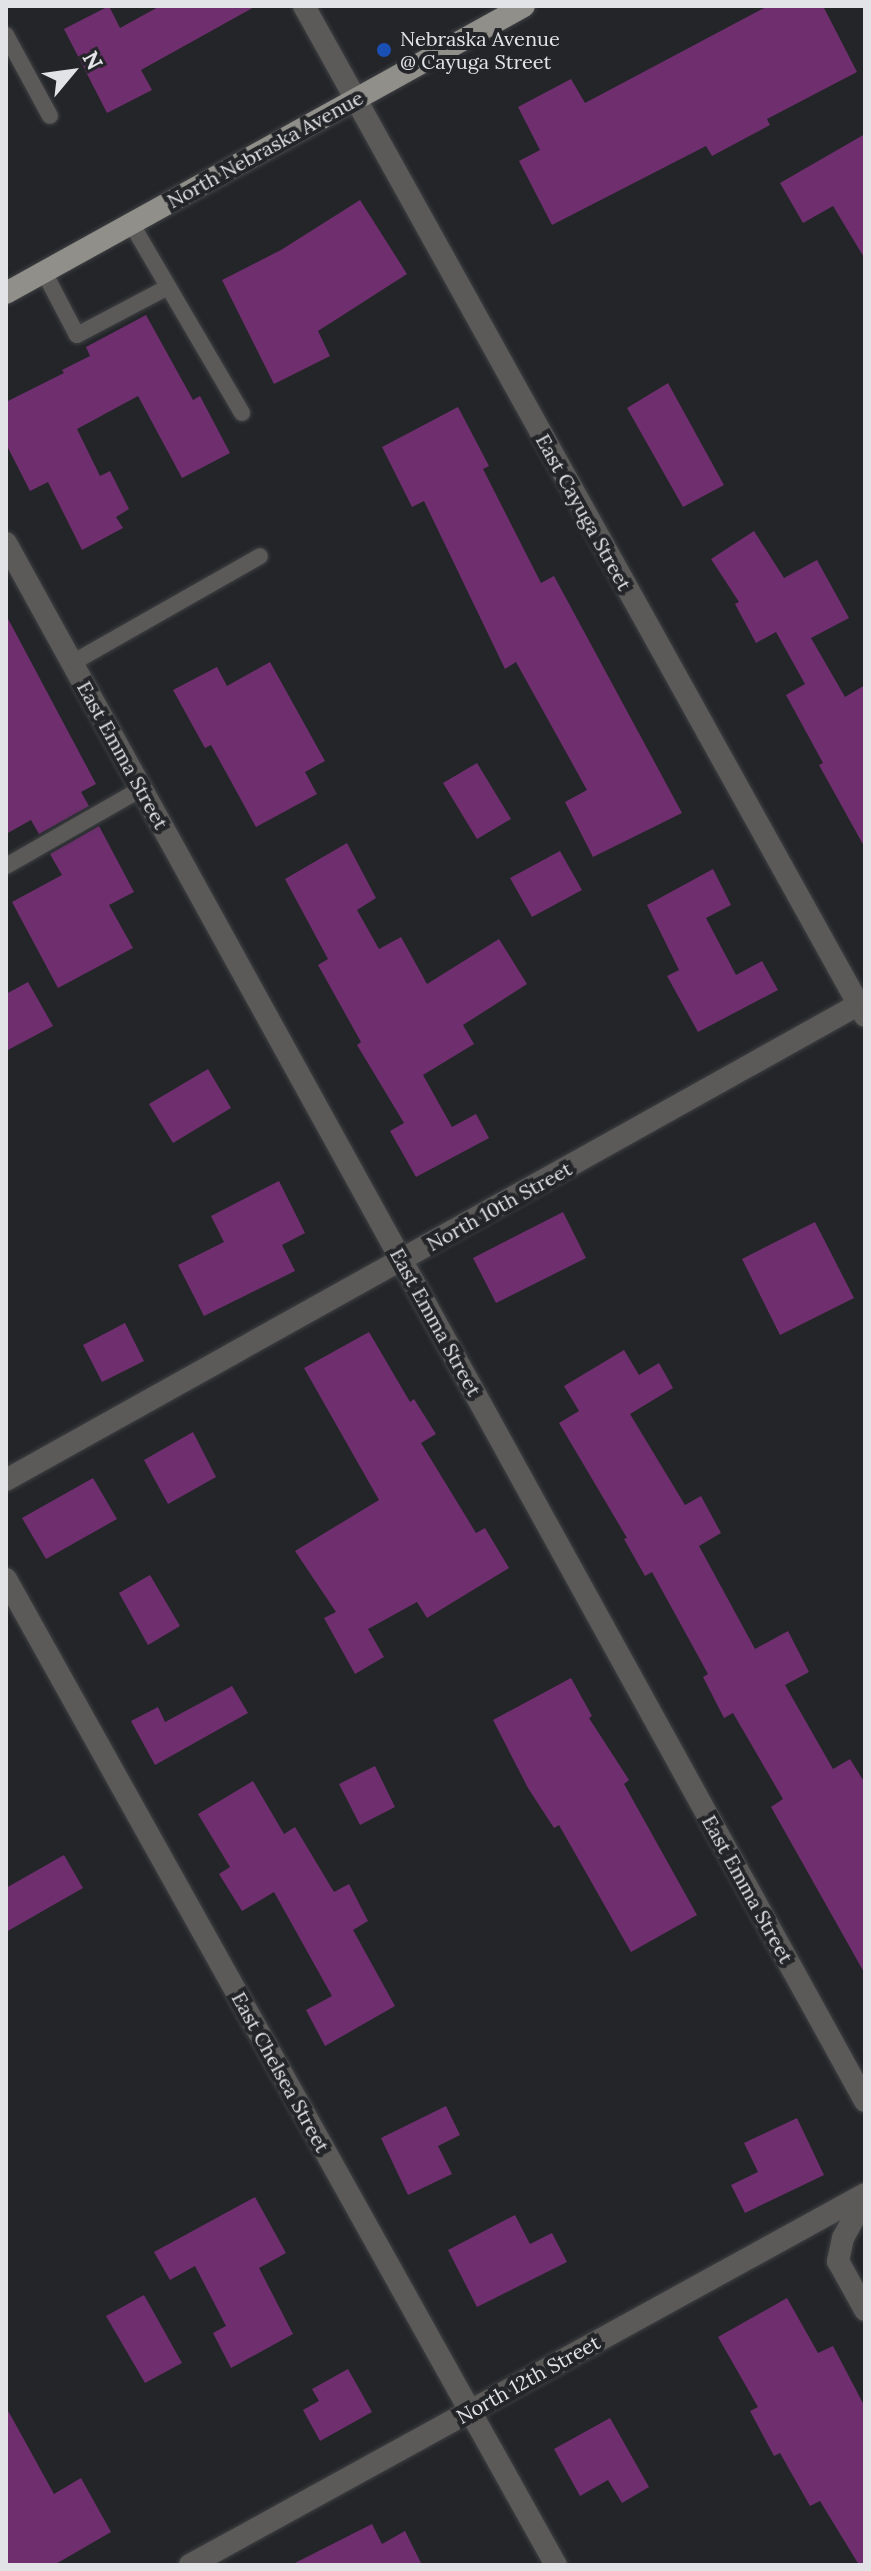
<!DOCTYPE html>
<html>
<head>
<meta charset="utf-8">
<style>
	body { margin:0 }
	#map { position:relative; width:871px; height:2571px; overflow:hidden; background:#232529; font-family:Lora,serif }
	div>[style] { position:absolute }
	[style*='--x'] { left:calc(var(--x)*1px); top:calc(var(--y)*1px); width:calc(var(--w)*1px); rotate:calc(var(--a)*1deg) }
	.building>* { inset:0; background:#6f2f6e }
	.roads { filter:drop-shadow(0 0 2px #3e4043) drop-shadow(0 0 2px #3e4043) }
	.service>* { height:16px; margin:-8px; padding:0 8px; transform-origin:8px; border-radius:8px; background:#5b5a58 }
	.minor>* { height:22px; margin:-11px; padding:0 11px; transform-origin:11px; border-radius:11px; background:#5b5a58 }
	.primary>* { height:22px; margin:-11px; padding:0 11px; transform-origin:11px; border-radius:11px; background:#918f8a }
	.dots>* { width:22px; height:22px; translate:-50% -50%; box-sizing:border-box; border:4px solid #232529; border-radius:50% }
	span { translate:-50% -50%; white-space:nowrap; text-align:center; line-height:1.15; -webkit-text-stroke:8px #232529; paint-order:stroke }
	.poi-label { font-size:20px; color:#e1e3e6 }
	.left { translate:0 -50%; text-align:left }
	.street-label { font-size:20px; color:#e1e3e6 }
	.frame { position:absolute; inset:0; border:8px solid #e1e3e6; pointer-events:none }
	.north { position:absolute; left:32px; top:32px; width:80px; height:80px; -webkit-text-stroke:6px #232529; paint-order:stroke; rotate:61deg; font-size:22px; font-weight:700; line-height:32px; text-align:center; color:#e1e3e6 }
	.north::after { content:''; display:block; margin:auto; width:28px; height:36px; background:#e1e3e6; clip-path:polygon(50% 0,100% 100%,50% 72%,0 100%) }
</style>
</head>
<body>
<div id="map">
	<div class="building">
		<i style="clip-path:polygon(109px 6px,120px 28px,160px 6px,256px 6px,141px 70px,152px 90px,107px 113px,64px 29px)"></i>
		<i style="clip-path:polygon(768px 6px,823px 6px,857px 72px,767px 119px,770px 125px,712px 156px,706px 146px,552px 225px,519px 161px,540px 150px,518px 107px,571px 79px,585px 103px)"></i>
		<i style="clip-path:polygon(865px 134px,865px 259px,833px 206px,803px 223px,780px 183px)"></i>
		<i style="clip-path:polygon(360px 200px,407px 274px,318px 331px,330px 356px,274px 384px,222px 280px,281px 250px)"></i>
		<i style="clip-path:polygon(146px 315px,193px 400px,200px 396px,230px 453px,182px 478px,138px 396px,77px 429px,100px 476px,110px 471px,129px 509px,116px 517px,123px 528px,82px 550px,48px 482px,30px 491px,6px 444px,6px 402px,64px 373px,62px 370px,90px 356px,86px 347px)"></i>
		<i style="clip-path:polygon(668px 383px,724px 485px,683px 507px,627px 408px)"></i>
		<i style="clip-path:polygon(458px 407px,489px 466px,483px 469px,541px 583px,554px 576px,682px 813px,593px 857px,565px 802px,587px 790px,516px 662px,505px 669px,424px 501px,412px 507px,382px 447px)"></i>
		<i style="clip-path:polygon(754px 531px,784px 578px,817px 560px,849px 618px,811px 638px,845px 697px,865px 685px,865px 848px,819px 765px,823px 763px,786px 695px,805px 684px,776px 632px,756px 643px,735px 604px,739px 602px,711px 559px)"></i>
		<i style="clip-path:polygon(6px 615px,96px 784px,81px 792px,89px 806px,39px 834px,31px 820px,6px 834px)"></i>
		<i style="clip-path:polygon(270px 662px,325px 761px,305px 772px,317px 794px,256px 827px,211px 745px,205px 748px,173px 690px,217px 667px,227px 686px)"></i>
		<i style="clip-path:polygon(477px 763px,511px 819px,477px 839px,443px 783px)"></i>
		<i style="clip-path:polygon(99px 826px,134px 892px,109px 905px,133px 948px,58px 988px,12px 902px,62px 875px,50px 854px)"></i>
		<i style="clip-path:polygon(347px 843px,376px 898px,357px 910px,379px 949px,401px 937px,427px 984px,499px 939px,527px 984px,463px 1025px,474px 1044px,423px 1075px,452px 1127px,476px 1114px,489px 1138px,416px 1177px,390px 1131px,404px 1123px,357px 1045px,361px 1042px,318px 965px,328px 959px,285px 879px)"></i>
		<i style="clip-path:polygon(560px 851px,582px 890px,532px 917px,510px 878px)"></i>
		<i style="clip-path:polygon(713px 869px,731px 905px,706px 918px,736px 975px,762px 961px,778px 990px,698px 1032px,667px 976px,679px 970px,647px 905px)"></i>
		<i style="clip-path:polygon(28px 982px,53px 1026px,6px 1051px,6px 994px)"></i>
		<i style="clip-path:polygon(208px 1069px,231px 1108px,173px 1143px,149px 1104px)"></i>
		<i style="clip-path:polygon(279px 1181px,305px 1233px,282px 1245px,295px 1271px,204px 1316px,178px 1265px,224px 1242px,211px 1216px)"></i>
		<i style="clip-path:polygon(563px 1212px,586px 1258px,496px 1303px,473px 1258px)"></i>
		<i style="clip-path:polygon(815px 1222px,854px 1298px,780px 1335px,742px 1259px)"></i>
		<i style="clip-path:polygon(125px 1323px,144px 1361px,102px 1382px,83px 1345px)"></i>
		<i style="clip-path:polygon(369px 1332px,410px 1402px,414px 1399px,436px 1434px,421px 1443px,476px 1533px,485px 1528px,509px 1568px,427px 1618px,417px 1602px,368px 1629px,384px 1657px,355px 1674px,324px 1618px,336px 1612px,295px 1551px,379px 1500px,304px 1368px)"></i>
		<i style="clip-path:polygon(624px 1350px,639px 1375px,659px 1363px,673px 1388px,630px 1414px,685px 1505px,701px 1496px,721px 1533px,699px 1546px,755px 1649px,788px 1631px,809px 1672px,785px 1685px,833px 1769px,850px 1759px,865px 1783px,865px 1974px,771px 1807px,783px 1799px,733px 1713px,724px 1718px,703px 1677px,708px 1674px,652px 1572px,645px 1576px,624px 1539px,627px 1538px,559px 1423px,579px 1411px,564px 1386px)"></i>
		<i style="clip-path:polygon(193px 1432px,216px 1477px,168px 1504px,144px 1460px)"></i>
		<i style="clip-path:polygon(93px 1478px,117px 1519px,46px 1559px,22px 1518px)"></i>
		<i style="clip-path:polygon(150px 1575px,180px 1626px,148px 1645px,119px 1593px)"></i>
		<i style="clip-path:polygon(571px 1678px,592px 1716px,589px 1718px,629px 1780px,624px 1784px,697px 1915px,631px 1952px,559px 1825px,554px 1828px,528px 1788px,493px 1720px)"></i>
		<i style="clip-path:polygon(232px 1686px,248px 1713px,155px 1765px,131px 1721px,158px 1707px,165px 1722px)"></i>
		<i style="clip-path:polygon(375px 1766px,395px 1807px,360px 1825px,339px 1784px)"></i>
		<i style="clip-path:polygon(253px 1781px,284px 1834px,295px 1827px,334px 1892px,349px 1884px,368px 1921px,353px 1930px,395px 2006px,325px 2046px,306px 2010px,332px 1996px,274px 1892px,242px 1911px,219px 1874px,230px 1867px,198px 1814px)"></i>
		<i style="clip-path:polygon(64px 1855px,83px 1888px,6px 1932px,6px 1888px)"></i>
		<i style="clip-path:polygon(446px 2106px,460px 2135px,438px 2146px,452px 2174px,408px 2195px,381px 2138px)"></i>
		<i style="clip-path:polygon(797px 2118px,824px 2175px,745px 2213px,731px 2185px,758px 2172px,744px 2143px)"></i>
		<i style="clip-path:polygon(255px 2197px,286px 2253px,259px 2268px,293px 2334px,231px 2368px,213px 2333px,226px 2326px,195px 2266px,170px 2280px,154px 2252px)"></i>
		<i style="clip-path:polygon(515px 2215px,530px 2244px,552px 2233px,567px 2262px,477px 2307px,448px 2250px)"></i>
		<i style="clip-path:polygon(144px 2295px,182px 2363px,145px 2383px,106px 2316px)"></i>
		<i style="clip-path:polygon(787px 2298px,818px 2353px,833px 2346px,865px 2407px,865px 2565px,859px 2565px,820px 2501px,810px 2506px,780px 2453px,774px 2456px,750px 2411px,758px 2407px,718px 2337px)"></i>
		<i style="clip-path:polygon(348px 2369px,372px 2412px,320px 2441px,303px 2410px,319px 2401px,312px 2389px)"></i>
		<i style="clip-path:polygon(6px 2407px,54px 2494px,81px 2478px,111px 2532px,54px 2565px,6px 2565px)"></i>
		<i style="clip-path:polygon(610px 2418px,649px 2487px,622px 2503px,608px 2480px,580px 2496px,554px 2449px)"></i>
		<i style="clip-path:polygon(372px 2524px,382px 2544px,405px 2531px,422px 2565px,291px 2565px)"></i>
	</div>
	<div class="roads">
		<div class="service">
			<i style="--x:6;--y:35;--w:92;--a:61.5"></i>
			<i style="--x:131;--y:223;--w:220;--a:59.7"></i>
			<i style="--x:44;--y:272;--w:71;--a:62.4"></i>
			<i style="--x:77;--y:335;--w:103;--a:-27.8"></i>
			<i style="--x:72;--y:663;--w:216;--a:-29.6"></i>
			<i style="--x:6;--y:866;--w:155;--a:-29.7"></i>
		</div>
		<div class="minor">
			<i style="--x:304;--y:6;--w:1155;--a:60.95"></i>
			<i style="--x:6;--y:543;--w:1779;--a:61.13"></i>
			<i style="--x:6;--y:1480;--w:984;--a:-29.15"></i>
			<i style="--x:6;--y:1579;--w:1129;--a:60.85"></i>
			<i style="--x:865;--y:2198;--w:46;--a:118.8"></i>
			<i style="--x:843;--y:2238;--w:24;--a:102"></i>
			<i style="--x:838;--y:2261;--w:56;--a:61.1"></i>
			<i style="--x:190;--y:2565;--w:770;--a:-28.79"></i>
		</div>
		<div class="primary">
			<i style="--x:6;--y:293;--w:592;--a:-28.99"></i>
		</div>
	</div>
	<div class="dots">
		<i style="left:384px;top:50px;background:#1a4fb4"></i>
	</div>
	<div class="poi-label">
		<span class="left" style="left:400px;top:50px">Nebraska Avenue<br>@ Cayuga Street</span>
	</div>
	<div class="street-label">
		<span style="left:265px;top:149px;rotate:-29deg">North Nebraska Avenue</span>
		<span style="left:584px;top:512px;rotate:61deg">East Cayuga Street</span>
		<span style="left:123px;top:755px;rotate:61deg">East Emma Street</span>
		<span style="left:499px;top:1206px;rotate:-29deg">North 10th Street</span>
		<span style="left:436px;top:1322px;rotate:61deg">East Emma Street</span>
		<span style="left:748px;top:1889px;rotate:61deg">East Emma Street</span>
		<span style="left:281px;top:2072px;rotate:61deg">East Chelsea Street</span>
		<span style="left:528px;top:2379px;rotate:-29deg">North 12th Street</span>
	</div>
	<div class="frame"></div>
	<div class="north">N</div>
</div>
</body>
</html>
